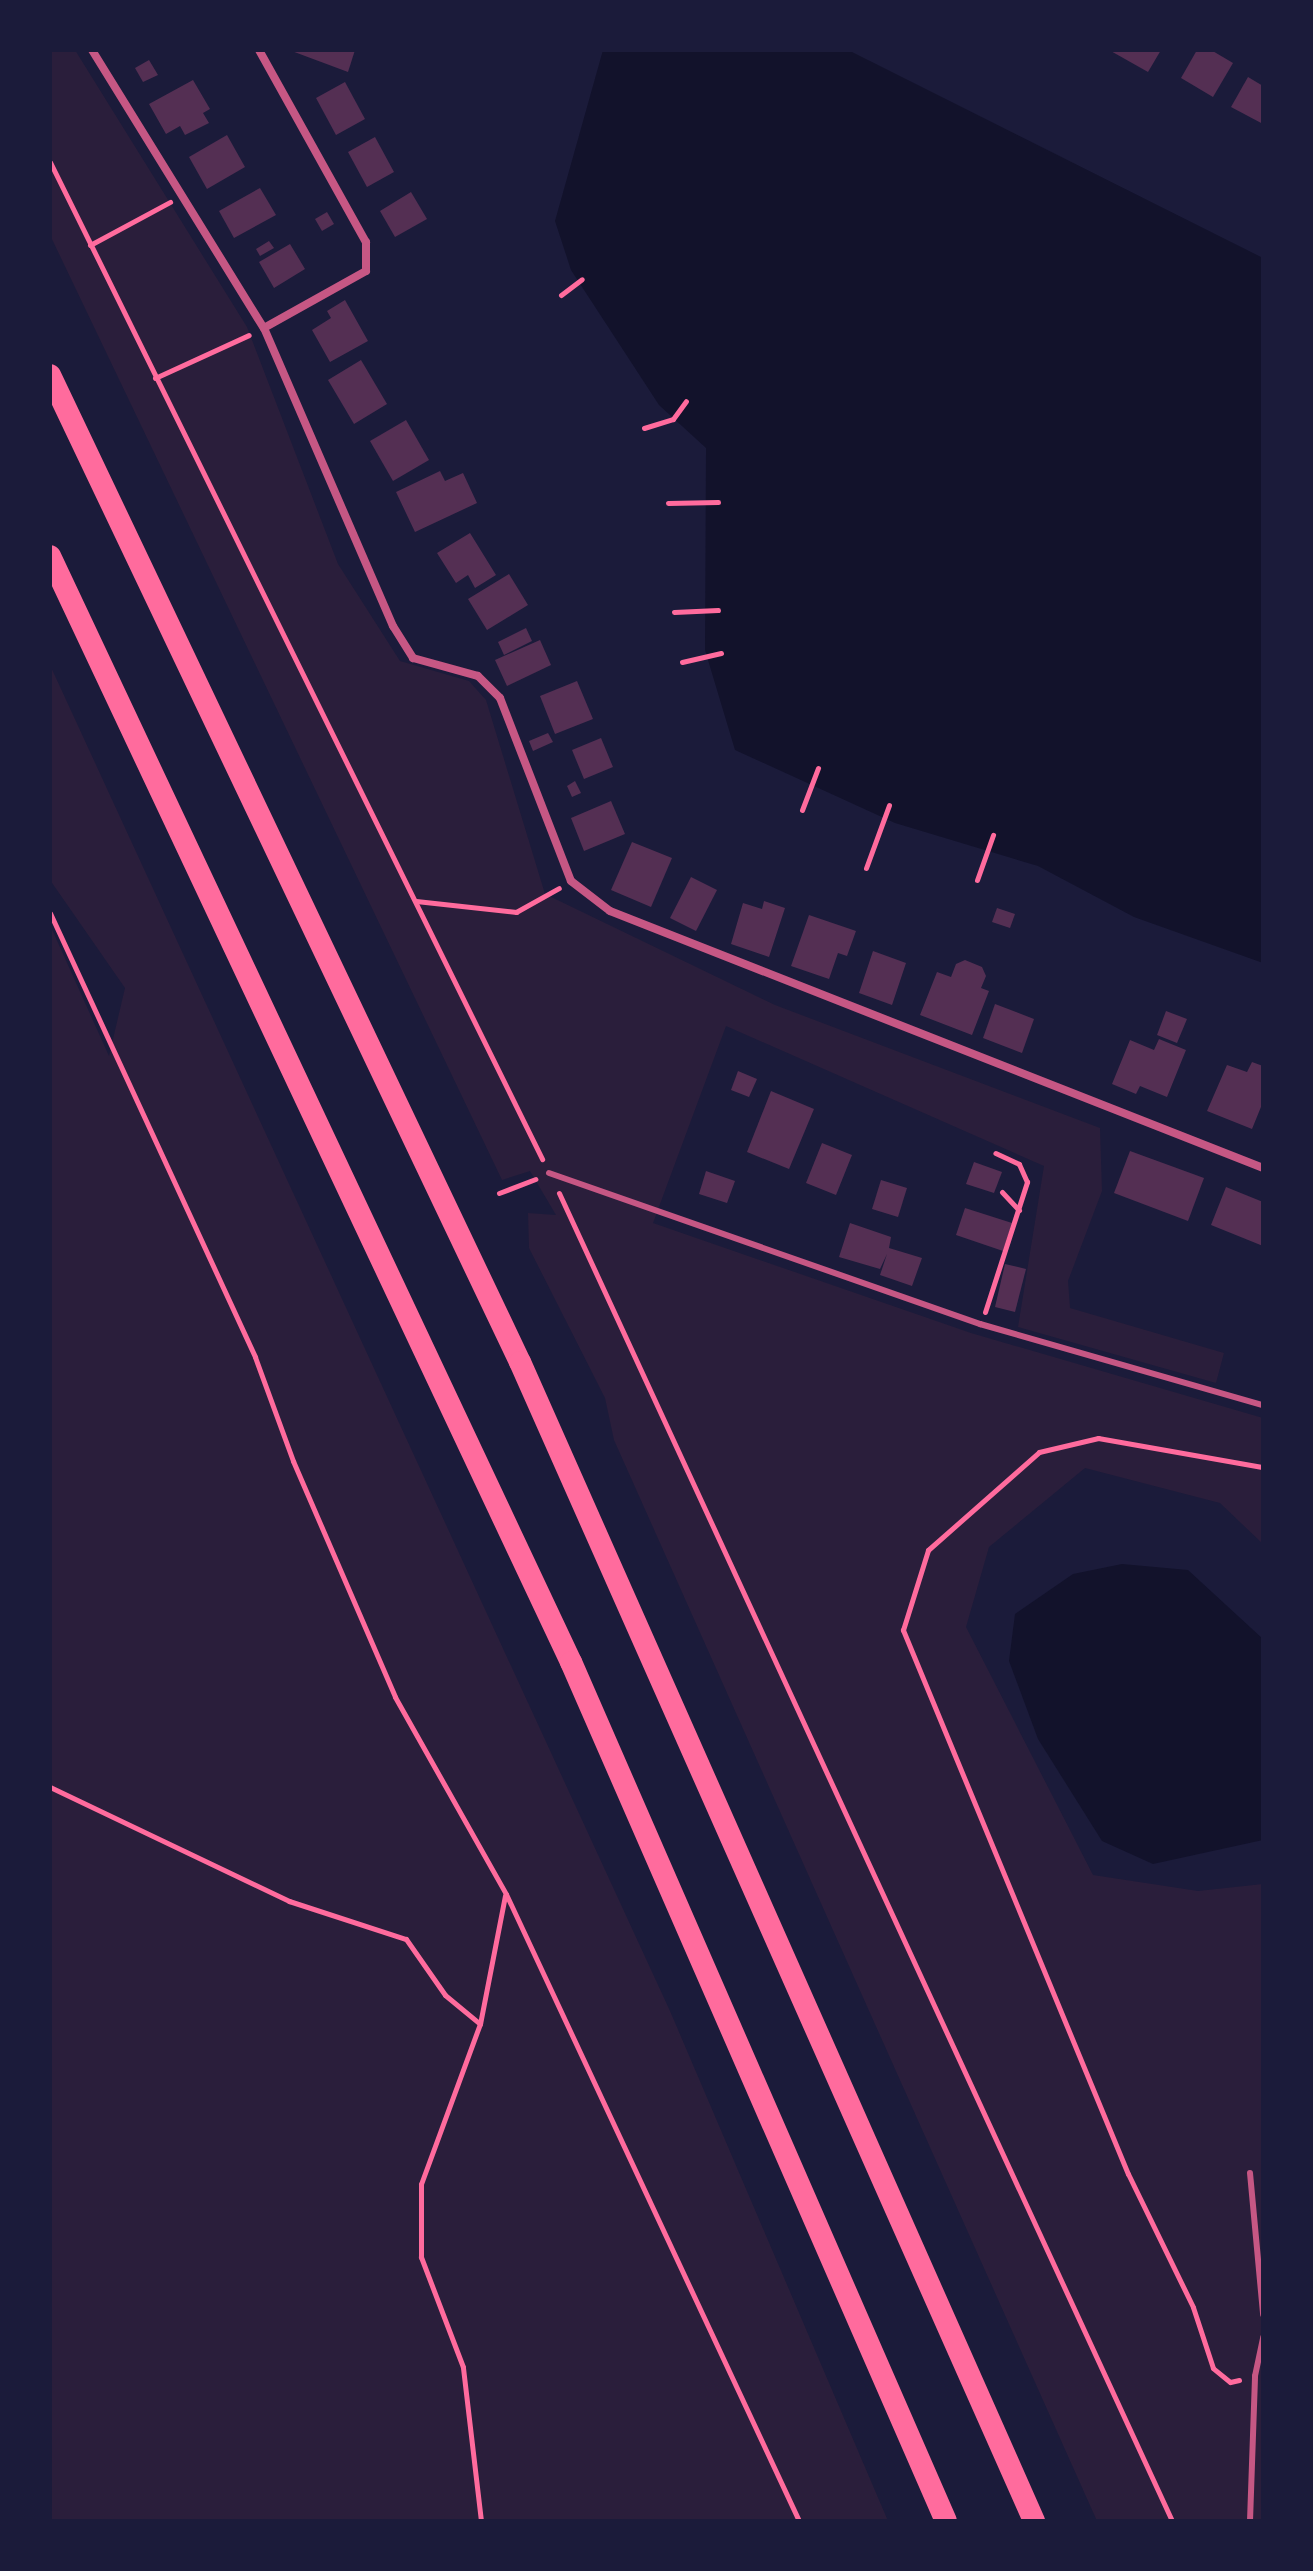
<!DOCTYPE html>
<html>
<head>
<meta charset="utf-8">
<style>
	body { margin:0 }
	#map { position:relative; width:1313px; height:2571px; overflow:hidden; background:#1b1b3a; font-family:Commissioner,sans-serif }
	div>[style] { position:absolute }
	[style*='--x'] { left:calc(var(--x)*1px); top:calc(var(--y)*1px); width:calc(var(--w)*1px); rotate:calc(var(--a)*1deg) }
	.green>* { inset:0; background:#2a1e3b }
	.water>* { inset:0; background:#12122b }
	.building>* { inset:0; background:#542f53 }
	.path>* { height:5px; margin:-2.5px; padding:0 2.5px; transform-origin:2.5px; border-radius:2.5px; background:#ff6b9d }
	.service>* { height:6px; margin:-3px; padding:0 3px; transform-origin:3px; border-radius:3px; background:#c65784 }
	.minor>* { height:8px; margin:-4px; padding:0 4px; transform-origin:4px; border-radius:4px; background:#c65784 }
	.motorway>* { height:22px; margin:-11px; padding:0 11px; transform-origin:11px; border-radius:11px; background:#ff6b9d }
	span { translate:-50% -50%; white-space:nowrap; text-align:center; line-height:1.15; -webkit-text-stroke:6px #1b1b3a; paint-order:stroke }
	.frame { position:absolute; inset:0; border:52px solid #1b1b3a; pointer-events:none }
</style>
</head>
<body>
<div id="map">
	<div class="green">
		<i style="clip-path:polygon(50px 50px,75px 50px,247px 327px,338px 564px,400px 661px,469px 681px,486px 700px,545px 894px,775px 1005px,1100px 1128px,1102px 1191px,1068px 1281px,1070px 1308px,1224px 1353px,1216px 1383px,1018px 1327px,1044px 1166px,726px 1026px,653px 1223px,971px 1333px,1263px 1418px,1263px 1544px,1220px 1503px,1085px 1468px,989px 1547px,966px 1627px,1093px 1875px,1198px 1891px,1263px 1884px,1263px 2521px,1097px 2521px,614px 1440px,605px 1398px,529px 1248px,528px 1213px,556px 1215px,530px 1171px,502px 1180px,50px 235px)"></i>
		<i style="clip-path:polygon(50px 665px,670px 2011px,888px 2521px,50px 2521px,50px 925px,109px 1056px,125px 988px,50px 880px)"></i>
	</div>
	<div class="water">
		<i style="clip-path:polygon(603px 50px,848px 50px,1263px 258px,1263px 963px,1134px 917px,1038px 866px,895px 823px,735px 750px,705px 650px,706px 448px,659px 405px,571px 270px,555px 221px)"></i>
		<i style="clip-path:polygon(1122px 1564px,1188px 1570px,1263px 1639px,1263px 1840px,1153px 1864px,1102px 1841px,1038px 1739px,1009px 1661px,1015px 1614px,1073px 1574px)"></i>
	</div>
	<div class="building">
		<i style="clip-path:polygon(289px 50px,355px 50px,348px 72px)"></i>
		<i style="clip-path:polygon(1109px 50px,1161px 50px,1148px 72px)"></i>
		<i style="clip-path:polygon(1197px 50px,1211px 50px,1233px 63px,1213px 97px,1181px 78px)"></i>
		<i style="clip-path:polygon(149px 60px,158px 75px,143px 82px,135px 68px)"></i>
		<i style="clip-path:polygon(1248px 77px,1263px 86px,1263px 124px,1231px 107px)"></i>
		<i style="clip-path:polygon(193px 80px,210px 109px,203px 113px,209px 123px,185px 135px,180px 126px,166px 134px,149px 104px)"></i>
		<i style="clip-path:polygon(345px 82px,365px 119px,336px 135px,316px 98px)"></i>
		<i style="clip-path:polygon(227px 135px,245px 167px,207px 189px,189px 157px)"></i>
		<i style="clip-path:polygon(375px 137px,394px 172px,367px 187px,348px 152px)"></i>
		<i style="clip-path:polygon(260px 188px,276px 215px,234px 238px,219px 211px)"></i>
		<i style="clip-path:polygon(411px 192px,427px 219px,395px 237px,380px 211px)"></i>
		<i style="clip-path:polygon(327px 212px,334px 224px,322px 231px,315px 219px)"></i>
		<i style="clip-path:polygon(269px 241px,274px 248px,260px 256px,256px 249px)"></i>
		<i style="clip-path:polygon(290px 244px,305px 269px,274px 288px,259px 262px)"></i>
		<i style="clip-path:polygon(345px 300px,368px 341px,330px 362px,312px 330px,331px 318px,327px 311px)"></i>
		<i style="clip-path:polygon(361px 360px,387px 404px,354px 424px,328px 380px)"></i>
		<i style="clip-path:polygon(406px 420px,429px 460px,393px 481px,370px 441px)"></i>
		<i style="clip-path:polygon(440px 471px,445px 481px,463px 473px,477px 503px,415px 532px,396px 492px)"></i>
		<i style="clip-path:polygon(470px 533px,496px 575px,475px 588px,468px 575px,456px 583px,437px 553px)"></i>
		<i style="clip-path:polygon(509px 574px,528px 605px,487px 630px,468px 599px)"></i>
		<i style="clip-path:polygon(526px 628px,532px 641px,504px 655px,498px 642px)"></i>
		<i style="clip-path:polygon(540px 640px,551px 665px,507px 686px,495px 660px)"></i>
		<i style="clip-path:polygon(577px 681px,593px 719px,555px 734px,540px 696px)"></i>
		<i style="clip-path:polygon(548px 733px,553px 742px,533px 751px,529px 741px)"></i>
		<i style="clip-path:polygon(601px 738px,613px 767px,584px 779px,572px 750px)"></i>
		<i style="clip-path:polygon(575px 781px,581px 793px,572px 797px,567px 786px)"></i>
		<i style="clip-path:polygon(611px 801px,625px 834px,584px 851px,571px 818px)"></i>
		<i style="clip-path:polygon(632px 842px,672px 858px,651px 907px,611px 890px)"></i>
		<i style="clip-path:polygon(691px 877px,717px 890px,696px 931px,670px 918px)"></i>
		<i style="clip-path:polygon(764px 901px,785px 908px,769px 957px,731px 944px,743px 903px,762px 909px)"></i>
		<i style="clip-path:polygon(997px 908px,1015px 914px,1010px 928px,992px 922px)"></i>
		<i style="clip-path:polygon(809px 915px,856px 931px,847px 956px,838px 953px,829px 979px,791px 966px)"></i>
		<i style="clip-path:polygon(873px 951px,906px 963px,892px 1005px,859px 993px)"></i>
		<i style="clip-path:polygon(965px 960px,982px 967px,986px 976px,981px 988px,989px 991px,972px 1035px,920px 1015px,937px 972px,951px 977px,956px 964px)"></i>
		<i style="clip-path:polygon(995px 1004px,1034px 1019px,1022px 1053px,983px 1038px)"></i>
		<i style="clip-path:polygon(1166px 1011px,1187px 1019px,1177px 1043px,1157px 1035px)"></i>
		<i style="clip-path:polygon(1159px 1039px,1186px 1050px,1167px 1097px,1140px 1086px,1136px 1094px,1112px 1084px,1130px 1040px,1154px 1050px)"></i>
		<i style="clip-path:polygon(1252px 1062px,1263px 1066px,1263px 1102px,1252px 1129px,1207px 1111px,1227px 1065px,1247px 1072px)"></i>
		<i style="clip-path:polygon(738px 1071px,757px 1079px,749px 1097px,731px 1090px)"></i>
		<i style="clip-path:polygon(771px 1091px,814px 1109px,789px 1169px,747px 1152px)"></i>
		<i style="clip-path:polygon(822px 1143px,852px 1155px,836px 1195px,806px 1183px)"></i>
		<i style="clip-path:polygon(1130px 1151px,1204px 1178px,1188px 1221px,1114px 1193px)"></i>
		<i style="clip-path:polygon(974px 1162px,1002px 1172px,994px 1193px,966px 1184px)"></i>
		<i style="clip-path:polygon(706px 1171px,735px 1181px,727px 1203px,699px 1194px)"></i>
		<i style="clip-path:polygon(881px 1180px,907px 1188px,898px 1217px,872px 1209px)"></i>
		<i style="clip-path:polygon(1226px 1187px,1263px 1202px,1263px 1246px,1211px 1225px)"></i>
		<i style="clip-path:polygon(965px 1208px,1012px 1223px,1003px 1251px,956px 1235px)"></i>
		<i style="clip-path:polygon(850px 1223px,891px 1237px,889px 1248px,922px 1258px,912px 1286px,880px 1275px,887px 1254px,880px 1269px,839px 1257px)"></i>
		<i style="clip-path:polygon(1005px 1264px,1026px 1269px,1015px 1312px,995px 1307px)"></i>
	</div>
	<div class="path">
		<i style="--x:50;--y:162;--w:1112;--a:63.73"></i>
		<i style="--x:90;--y:245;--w:91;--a:-28.3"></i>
		<i style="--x:561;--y:295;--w:26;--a:-37"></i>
		<i style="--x:155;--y:378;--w:103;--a:-24.6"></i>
		<i style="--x:644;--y:428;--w:30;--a:-17"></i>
		<i style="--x:673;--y:419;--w:22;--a:-54"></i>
		<i style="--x:668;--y:503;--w:50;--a:-1.1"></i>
		<i style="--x:674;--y:612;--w:44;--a:-2.6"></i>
		<i style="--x:682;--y:662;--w:40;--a:-13"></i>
		<i style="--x:802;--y:810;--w:45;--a:-69.1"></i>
		<i style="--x:866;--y:868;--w:67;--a:-69.9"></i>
		<i style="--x:977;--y:880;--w:48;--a:-70.4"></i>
		<i style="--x:416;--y:901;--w:101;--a:6.3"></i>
		<i style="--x:516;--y:912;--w:49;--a:-29.2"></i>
		<i style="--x:50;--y:913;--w:489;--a:65.2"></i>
		<i style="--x:255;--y:1357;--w:111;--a:69.9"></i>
		<i style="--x:293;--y:1461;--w:257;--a:66.6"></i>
		<i style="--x:395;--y:1697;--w:226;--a:60.6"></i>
		<i style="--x:506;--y:1894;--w:692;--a:64.95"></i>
		<i style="--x:1002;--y:1192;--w:25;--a:47"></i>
		<i style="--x:499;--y:1193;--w:39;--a:-21"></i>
		<i style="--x:559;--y:1193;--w:1463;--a:65.22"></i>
		<i style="--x:985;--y:1312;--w:137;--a:-72.1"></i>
		<i style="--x:1027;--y:1182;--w:20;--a:-114"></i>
		<i style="--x:1019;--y:1164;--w:26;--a:-155"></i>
		<i style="--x:50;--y:1787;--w:265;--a:25.5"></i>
		<i style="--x:289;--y:1901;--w:123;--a:18"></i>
		<i style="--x:406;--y:1939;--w:68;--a:55.1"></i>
		<i style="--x:445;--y:1995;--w:45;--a:39.6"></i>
		<i style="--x:1239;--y:2380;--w:9;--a:167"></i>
		<i style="--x:1230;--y:2382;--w:22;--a:-141"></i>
		<i style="--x:1213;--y:2368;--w:64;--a:-108.2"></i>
		<i style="--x:1193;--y:2307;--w:148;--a:-116"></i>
		<i style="--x:1128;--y:2174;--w:589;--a:-112.47"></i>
		<i style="--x:903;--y:1630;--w:84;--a:-72.6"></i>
		<i style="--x:928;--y:1550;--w:148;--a:-41.4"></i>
		<i style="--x:1039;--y:1452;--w:61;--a:-13.3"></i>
		<i style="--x:1098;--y:1438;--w:168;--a:10"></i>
		<i style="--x:481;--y:2521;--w:155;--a:-96.7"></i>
		<i style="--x:463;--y:2367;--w:118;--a:-110.9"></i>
		<i style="--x:421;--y:2257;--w:73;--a:-90"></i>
		<i style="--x:421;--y:2184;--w:171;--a:-69.8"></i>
		<i style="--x:480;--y:2024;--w:131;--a:-79"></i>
	</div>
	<div class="service">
		<i style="--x:549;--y:1173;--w:457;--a:19.3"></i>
		<i style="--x:980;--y:1324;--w:294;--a:16"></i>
		<i style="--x:1250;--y:2173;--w:142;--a:84.7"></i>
		<i style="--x:1250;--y:2521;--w:145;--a:-88"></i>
		<i style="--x:1255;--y:2376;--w:40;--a:-78"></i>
	</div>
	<div class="minor">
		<i style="--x:92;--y:50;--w:327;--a:58.3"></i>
		<i style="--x:264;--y:328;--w:325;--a:66.6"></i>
		<i style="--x:393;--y:626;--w:38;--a:58"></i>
		<i style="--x:413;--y:658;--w:67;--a:15.5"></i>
		<i style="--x:478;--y:676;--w:31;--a:45"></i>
		<i style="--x:500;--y:698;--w:196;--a:68.8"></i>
		<i style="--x:571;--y:881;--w:49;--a:37.6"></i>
		<i style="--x:610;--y:911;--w:702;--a:21.48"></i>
		<i style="--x:259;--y:50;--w:220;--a:60.9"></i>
		<i style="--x:366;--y:242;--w:29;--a:90"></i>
		<i style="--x:366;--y:271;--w:117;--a:150.8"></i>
	</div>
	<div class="motorway">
		<i style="--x:50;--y:375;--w:1093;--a:64.54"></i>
		<i style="--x:520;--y:1362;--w:1268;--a:66.08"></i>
		<i style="--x:50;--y:556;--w:1223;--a:64.78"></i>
		<i style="--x:571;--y:1662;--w:937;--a:66.42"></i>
	</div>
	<div class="frame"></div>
</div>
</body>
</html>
